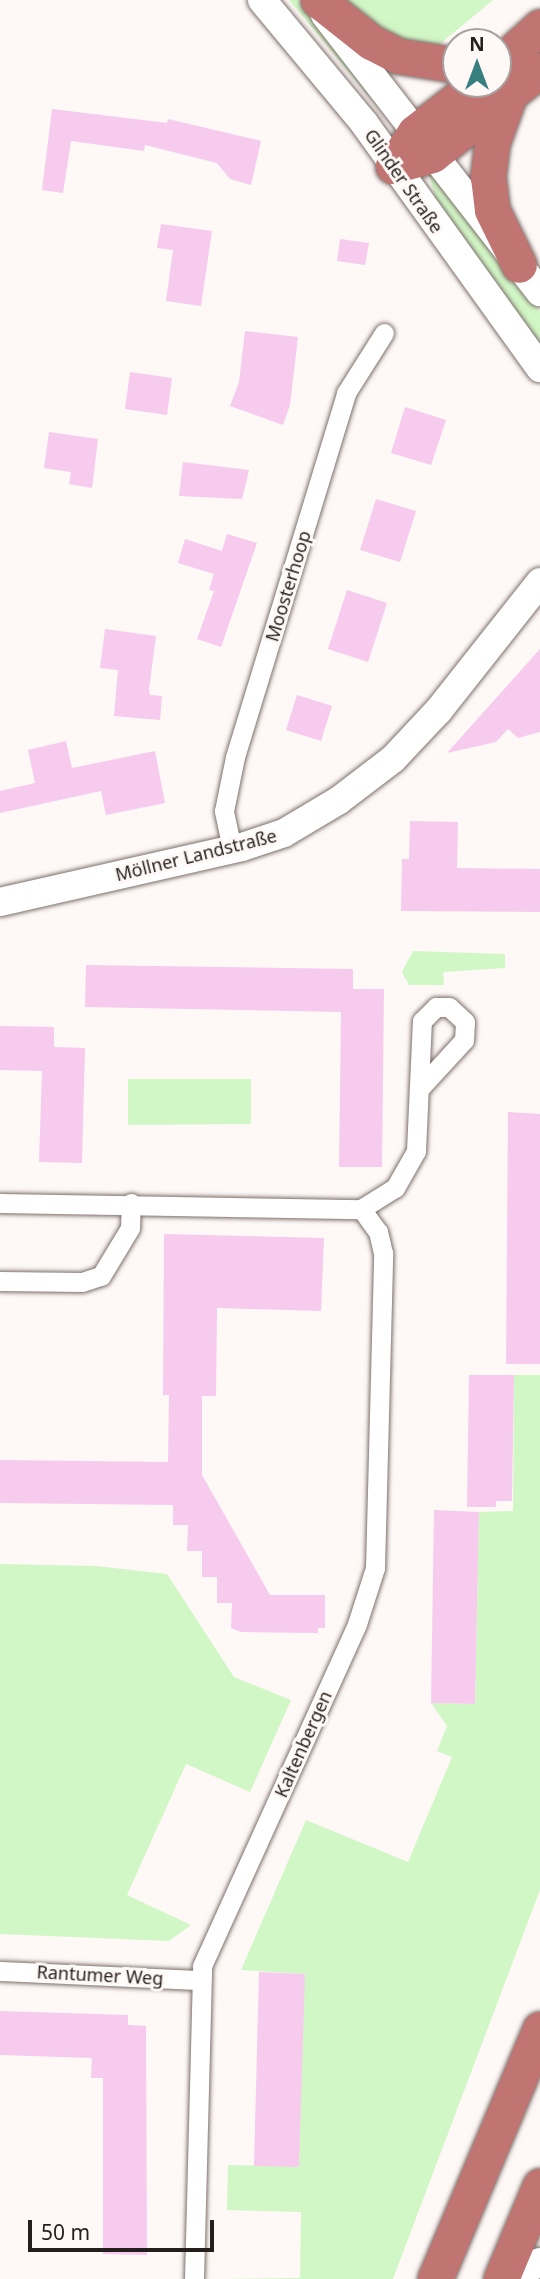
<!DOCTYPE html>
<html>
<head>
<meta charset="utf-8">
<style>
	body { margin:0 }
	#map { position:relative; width:540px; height:2279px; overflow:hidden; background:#fef8f6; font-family:"Noto Sans",sans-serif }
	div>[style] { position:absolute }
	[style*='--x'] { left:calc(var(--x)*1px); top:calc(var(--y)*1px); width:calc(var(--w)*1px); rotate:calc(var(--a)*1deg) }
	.green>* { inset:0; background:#d2f7c6 }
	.building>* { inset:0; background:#f6cbed }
	.roads { filter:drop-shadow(0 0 2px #7d706b) drop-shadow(0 0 2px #7d706b) }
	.street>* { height:19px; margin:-9.5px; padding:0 9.5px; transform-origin:9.5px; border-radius:9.5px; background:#fff }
	.secondary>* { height:28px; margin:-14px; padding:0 14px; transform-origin:14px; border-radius:14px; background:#fff }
	.highway>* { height:35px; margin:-17.5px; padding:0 17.5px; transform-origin:17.5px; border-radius:17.5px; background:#c07572 }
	span { translate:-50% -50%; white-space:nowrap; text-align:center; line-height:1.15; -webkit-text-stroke:6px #fef8f6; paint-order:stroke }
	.street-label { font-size:18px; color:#241e1c }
	.north { position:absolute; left:442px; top:28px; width:70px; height:70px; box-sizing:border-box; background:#fef8f6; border:2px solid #a7a19f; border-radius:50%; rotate:0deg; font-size:19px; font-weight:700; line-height:28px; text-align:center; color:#241e1c }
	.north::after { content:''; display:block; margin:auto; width:24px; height:32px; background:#37807f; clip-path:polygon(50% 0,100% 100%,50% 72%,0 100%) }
	.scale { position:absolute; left:28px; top:2220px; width:186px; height:32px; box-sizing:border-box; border:4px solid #241e1c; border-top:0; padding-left:9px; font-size:21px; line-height:24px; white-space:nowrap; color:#241e1c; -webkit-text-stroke:5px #fef8f6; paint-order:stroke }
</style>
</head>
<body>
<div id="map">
	<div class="green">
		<i style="clip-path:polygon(289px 0,298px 0,318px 22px,381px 101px,376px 105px)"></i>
		<i style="clip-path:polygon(343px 0,493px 0,434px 49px,398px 39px,366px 22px)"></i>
		<i style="clip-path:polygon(426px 167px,540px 312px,540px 343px,439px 208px)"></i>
		<i style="clip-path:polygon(413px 951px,505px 954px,505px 968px,443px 972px,444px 985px,409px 985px,402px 972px)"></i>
		<i style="clip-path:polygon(128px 1079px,251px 1079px,251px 1124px,128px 1125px)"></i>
		<i style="clip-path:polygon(514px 1375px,540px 1375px,540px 1890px,393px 2279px,223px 2279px,300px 2278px,301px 2212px,227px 2210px,228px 2165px,299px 2166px,304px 1974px,241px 1970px,306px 1820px,408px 1862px,452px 1757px,437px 1751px,447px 1726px,431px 1703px,475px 1704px,479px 1512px,513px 1511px)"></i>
		<i style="clip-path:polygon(0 1564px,96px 1566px,167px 1574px,234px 1677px,291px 1700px,250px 1792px,186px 1764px,127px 1895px,191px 1925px,169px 1941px,0 1934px)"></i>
	</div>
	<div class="building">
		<i style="clip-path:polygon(52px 109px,167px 123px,168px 119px,261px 141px,251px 185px,230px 179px,217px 163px,145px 145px,144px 151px,71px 141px,63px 193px,42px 190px)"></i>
		<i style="clip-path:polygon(161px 224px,212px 231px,201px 306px,166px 301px,173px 250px,157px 248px)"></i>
		<i style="clip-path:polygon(340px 239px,369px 243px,365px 265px,337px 261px)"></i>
		<i style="clip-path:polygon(245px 331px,298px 337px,290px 405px,283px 425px,230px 406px,239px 382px)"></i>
		<i style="clip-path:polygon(130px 372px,172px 378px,167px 415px,125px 409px)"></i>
		<i style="clip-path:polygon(405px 407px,446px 420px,431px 465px,391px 453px)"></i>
		<i style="clip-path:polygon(49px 432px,98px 439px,92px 488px,69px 484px,71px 472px,44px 468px)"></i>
		<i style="clip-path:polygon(183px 462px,249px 470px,242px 499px,179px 496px)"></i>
		<i style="clip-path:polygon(376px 499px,416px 511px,400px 562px,360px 550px)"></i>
		<i style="clip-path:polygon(227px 534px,257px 543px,221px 647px,197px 639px,214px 591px,209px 590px,214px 574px,178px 563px,185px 539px,222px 551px)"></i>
		<i style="clip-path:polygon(347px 590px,387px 603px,368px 662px,328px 649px)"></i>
		<i style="clip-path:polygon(105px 629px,156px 636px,149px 689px,150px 695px,162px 696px,160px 720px,114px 716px,118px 670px,100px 668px)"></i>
		<i style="clip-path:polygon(540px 649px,540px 732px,518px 738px,508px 729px,496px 742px,447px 753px)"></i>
		<i style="clip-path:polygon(297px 695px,332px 706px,321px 741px,286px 730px)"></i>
		<i style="clip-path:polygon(66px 741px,72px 768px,155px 751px,165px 803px,106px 815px,101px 791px,0 813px,0 791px,35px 783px,28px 750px)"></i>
		<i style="clip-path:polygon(410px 821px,458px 822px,457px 868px,540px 869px,540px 912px,401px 911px,402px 859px,409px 859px)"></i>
		<i style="clip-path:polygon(86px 965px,353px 969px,353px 989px,384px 989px,382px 1167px,339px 1167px,341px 1012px,85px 1007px)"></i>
		<i style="clip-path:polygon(0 1026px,54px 1027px,54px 1047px,85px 1048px,82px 1163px,39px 1162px,42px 1071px,0 1070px)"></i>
		<i style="clip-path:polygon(508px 1112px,540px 1114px,540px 1364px,506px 1364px)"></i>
		<i style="clip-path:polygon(164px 1234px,324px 1238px,321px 1311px,217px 1308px,216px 1396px,202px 1396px,202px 1475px,270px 1595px,325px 1595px,325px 1628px,318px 1628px,318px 1633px,241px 1632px,231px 1628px,232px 1603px,217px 1603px,217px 1577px,202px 1577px,202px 1551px,187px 1551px,188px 1525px,173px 1525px,173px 1505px,0 1503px,0 1460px,168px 1462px,169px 1395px,163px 1395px)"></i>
		<i style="clip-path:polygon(469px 1375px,514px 1375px,512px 1501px,496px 1501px,496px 1507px,467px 1507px)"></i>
		<i style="clip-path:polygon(434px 1510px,479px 1512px,475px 1704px,431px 1703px)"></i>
		<i style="clip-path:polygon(259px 1972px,305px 1974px,299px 2167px,254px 2166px)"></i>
		<i style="clip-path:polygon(0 2011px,128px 2015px,128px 2025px,146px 2026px,147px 2255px,103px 2254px,103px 2078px,91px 2078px,92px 2058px,0 2055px)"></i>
	</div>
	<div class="roads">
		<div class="street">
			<i style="--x:232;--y:849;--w:39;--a:-102"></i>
			<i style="--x:224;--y:811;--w:55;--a:-78.5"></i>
			<i style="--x:235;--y:757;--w:381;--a:-73"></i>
			<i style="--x:346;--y:393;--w:71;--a:-57.7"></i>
			<i style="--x:0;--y:1203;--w:361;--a:1"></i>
			<i style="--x:361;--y:1209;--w:40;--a:-32"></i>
			<i style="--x:395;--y:1188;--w:43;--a:-60.4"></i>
			<i style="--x:416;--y:1151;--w:130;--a:-87.4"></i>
			<i style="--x:422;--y:1021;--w:20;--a:-45"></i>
			<i style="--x:436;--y:1007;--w:13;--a:0"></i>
			<i style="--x:449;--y:1007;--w:22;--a:43"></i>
			<i style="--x:465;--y:1022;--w:18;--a:93"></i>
			<i style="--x:464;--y:1040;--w:64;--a:132.5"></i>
			<i style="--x:0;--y:1281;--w:82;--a:0.7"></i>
			<i style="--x:82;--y:1282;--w:20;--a:-18"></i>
			<i style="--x:101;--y:1276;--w:56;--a:-58.9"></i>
			<i style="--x:130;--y:1228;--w:25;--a:-88"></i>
			<i style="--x:0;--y:1971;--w:199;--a:2.6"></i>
			<i style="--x:194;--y:2279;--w:313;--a:-88.5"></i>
			<i style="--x:202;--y:1966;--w:375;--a:-65.6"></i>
			<i style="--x:357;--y:1624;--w:59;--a:-72.2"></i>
			<i style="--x:375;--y:1568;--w:315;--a:-88.5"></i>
			<i style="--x:383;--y:1253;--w:22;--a:-103"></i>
			<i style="--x:378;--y:1232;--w:29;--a:-126"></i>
		</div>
		<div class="secondary">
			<i style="--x:262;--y:0;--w:160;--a:50.3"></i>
			<i style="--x:364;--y:123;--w:302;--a:54.3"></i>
			<i style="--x:325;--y:15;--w:351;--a:52.2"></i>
			<i style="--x:0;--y:902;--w:248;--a:-12.8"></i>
			<i style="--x:242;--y:847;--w:44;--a:-18.4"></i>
			<i style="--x:284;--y:833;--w:63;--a:-30.7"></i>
			<i style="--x:338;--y:801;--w:69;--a:-37.4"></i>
			<i style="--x:393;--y:759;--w:67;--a:-46.8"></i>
			<i style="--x:439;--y:710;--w:163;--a:-51.7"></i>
			<i style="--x:509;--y:2279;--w:35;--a:-29"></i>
		</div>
		<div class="highway">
			<i style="--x:318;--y:0;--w:68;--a:38.4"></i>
			<i style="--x:371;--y:42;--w:31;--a:27"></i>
			<i style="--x:399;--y:56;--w:58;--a:9"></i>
			<i style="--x:498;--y:65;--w:57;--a:-42.1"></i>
			<i style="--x:510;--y:93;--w:53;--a:109.8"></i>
			<i style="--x:492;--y:143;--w:34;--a:97"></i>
			<i style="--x:488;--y:177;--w:33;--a:83"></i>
			<i style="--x:492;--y:210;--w:61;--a:63.9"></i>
			<i style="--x:393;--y:166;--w:41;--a:-15.8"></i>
			<i style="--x:432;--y:155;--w:137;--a:-38.2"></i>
			<i style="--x:393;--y:166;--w:40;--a:-57.1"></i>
			<i style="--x:415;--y:132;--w:78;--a:-37.7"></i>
			<i style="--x:435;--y:2279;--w:271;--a:-67.2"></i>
			<i style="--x:501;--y:2279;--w:101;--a:-67.2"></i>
		</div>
	</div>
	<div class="street-label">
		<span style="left:404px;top:181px;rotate:55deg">Glinder Straße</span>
		<span style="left:288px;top:586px;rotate:-73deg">Moosterhoop</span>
		<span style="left:196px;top:855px;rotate:-14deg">Möllner Landstraße</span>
		<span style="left:303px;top:1744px;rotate:-66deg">Kaltenbergen</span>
		<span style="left:100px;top:1975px;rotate:3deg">Rantumer Weg</span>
	</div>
	<div class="north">N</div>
	<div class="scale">50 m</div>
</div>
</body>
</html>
